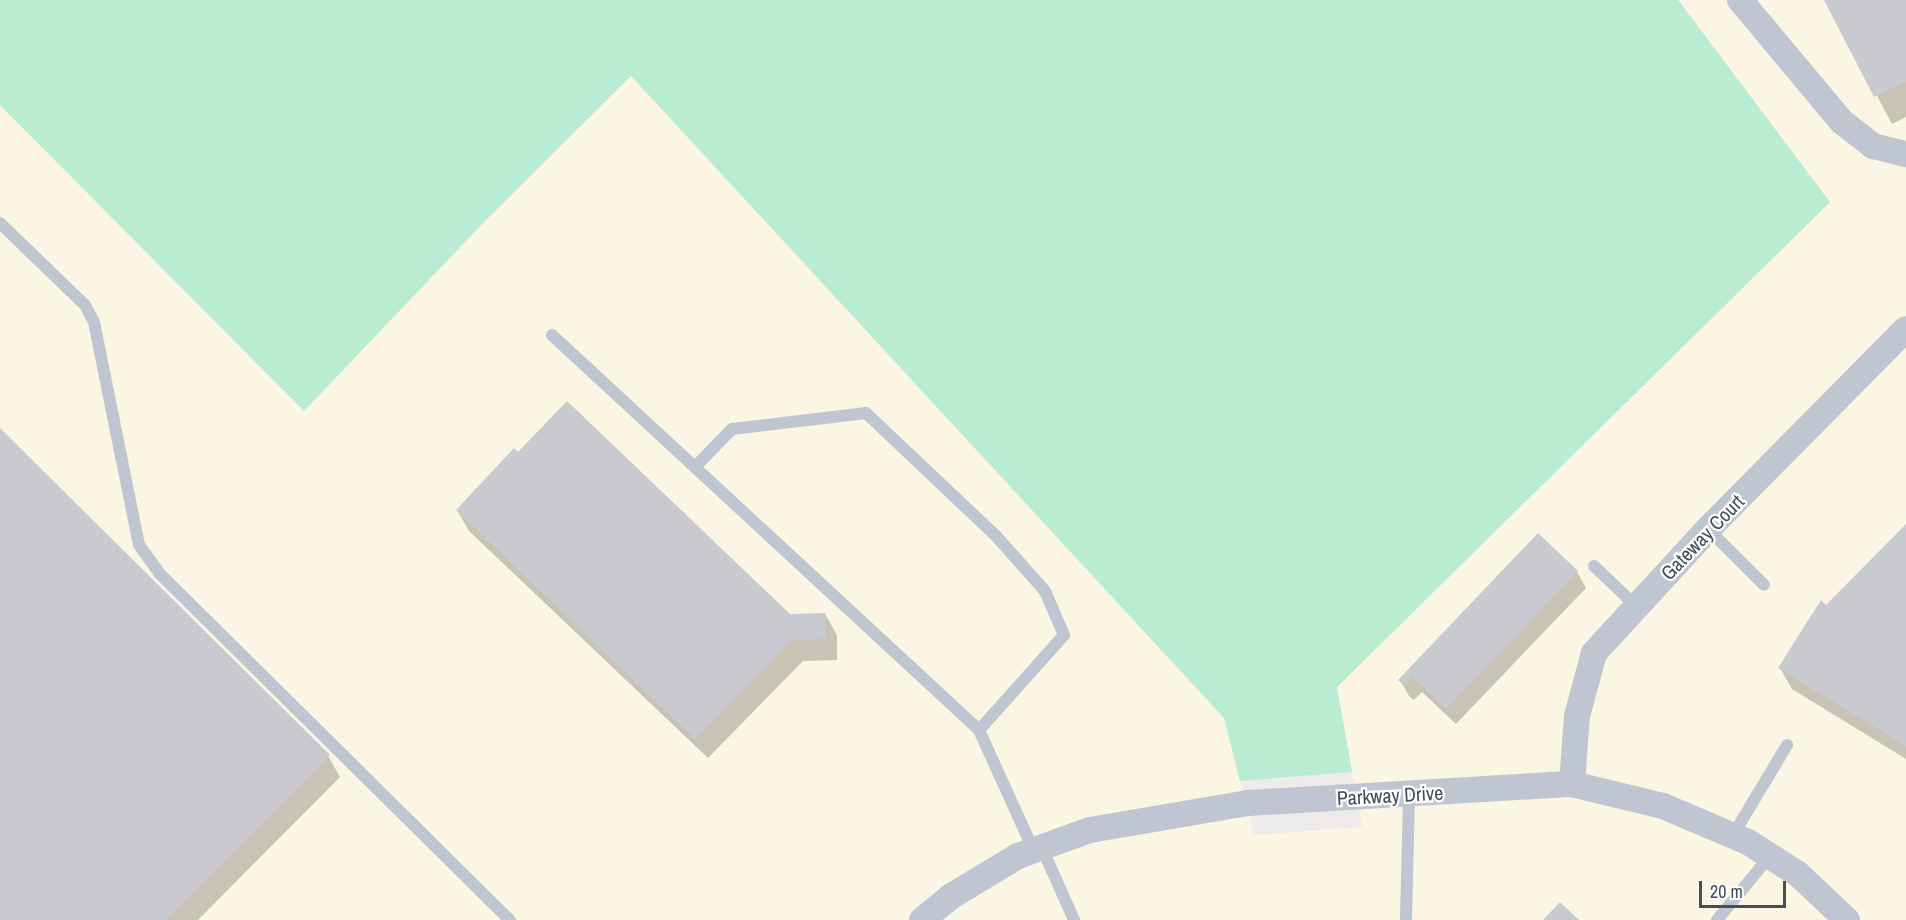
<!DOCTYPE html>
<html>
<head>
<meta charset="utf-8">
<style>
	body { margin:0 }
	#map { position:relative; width:1906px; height:920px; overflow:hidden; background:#eeebeb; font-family:"Archivo Narrow",sans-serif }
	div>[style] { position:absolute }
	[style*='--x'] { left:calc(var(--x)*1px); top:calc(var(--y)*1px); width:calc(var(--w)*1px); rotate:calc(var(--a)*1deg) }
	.commercial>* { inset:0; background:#faf6e3 }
	.green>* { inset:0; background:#b9ecd2 }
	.shadow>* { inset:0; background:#0003 }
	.building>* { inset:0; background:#c8cad0 }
	.lane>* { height:12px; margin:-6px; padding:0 6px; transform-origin:6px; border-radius:6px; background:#bfc6d1 }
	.street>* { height:26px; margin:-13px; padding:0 13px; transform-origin:13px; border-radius:13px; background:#bfc6d1 }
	span { translate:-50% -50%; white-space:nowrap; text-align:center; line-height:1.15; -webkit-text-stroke:4.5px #fff; paint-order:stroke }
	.street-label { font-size:20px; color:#444d58 }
	.scale { position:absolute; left:1699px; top:881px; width:87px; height:27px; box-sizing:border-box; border:3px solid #444d58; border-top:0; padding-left:8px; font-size:18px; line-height:21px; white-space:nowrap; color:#444d58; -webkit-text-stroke:4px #fff; paint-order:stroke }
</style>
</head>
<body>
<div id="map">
	<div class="commercial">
		<i style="clip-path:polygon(1678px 0,1906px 0,1906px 920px,0 920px,0 105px,304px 411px,485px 221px,631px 75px,1224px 718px,1254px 835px,1362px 827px,1337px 687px,1829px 202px)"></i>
	</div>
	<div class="green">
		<i style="clip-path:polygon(0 0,1678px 0,1830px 202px,1337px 687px,1352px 772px,1240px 781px,1224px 718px,631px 76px,485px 221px,304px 411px,0 105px)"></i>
	</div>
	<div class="shadow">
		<i style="clip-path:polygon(1826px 0,1906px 0,1906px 117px,1892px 124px)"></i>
		<i style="clip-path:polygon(0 430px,328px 756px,340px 777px,198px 920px,0 920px)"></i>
		<i style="clip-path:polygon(457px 510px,790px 615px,825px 614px,837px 635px,837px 660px,803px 661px,708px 758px,469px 531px)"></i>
		<i style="clip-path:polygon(1906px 526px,1906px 759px,1792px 689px,1780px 668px,1826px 608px)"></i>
		<i style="clip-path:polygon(1577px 572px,1586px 588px,1456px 724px,1422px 692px,1414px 700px,1409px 696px,1400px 680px)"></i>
	</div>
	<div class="building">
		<i style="clip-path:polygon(1824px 0,1906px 0,1906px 81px,1874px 97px)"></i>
		<i style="clip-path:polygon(567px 401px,790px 614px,825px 613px,826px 639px,791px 640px,695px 739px,456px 510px,514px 448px,518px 452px)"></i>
		<i style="clip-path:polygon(0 428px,330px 755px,166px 920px,0 920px)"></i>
		<i style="clip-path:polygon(1906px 524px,1906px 746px,1778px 668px,1821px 600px,1826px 605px)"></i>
		<i style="clip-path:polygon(1538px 533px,1578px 571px,1446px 709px,1412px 676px,1404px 685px,1398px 680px)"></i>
		<i style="clip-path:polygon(1560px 902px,1579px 920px,1543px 920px)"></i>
	</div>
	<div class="lane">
		<i style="--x:0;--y:223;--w:118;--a:44"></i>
		<i style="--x:85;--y:305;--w:19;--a:62"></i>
		<i style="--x:94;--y:322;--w:227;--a:78.6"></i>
		<i style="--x:139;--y:545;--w:34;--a:54"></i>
		<i style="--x:159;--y:573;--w:494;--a:44.7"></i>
		<i style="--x:552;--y:335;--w:582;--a:42.77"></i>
		<i style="--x:979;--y:730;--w:133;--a:65.6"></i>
		<i style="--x:695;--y:467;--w:53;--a:-45.8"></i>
		<i style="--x:732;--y:429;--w:135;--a:-6.8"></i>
		<i style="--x:866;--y:413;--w:180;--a:43.4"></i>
		<i style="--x:997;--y:537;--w:72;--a:48.4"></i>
		<i style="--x:1045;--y:591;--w:48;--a:66.6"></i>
		<i style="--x:1064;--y:635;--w:127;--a:131.8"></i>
		<i style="--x:1708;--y:529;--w:79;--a:45"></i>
		<i style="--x:1594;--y:566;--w:58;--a:43.6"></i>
		<i style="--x:1733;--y:835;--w:105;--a:-59"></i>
		<i style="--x:1042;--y:848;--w:79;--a:66"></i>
		<i style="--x:1406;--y:920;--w:125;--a:-88.6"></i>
		<i style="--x:1717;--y:920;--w:83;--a:-50.4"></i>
	</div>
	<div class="street">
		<i style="--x:1740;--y:0;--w:158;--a:50.1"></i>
		<i style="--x:1841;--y:121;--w:41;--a:38"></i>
		<i style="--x:1873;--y:146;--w:34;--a:14"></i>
		<i style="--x:1572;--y:784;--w:68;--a:-85.8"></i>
		<i style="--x:1577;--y:716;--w:65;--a:-74.9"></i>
		<i style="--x:1594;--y:653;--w:168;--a:-47.4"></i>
		<i style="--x:1708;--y:529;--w:281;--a:-45.3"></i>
		<i style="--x:922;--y:920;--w:36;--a:-39"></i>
		<i style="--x:950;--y:897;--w:79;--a:-31.1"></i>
		<i style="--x:1018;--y:856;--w:77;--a:-19.9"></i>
		<i style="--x:1090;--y:830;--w:160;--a:-9.7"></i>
		<i style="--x:1248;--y:803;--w:325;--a:-3.4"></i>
		<i style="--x:1572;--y:784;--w:94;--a:13.6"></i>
		<i style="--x:1663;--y:806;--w:92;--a:23"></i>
		<i style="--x:1748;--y:842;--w:59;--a:32.6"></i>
		<i style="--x:1798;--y:874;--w:67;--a:43.2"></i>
	</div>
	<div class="street-label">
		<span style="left:1702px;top:537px;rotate:-46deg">Gateway Court</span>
		<span style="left:1390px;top:795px;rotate:-3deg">Parkway Drive</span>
	</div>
	<div class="scale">20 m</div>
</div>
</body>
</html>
